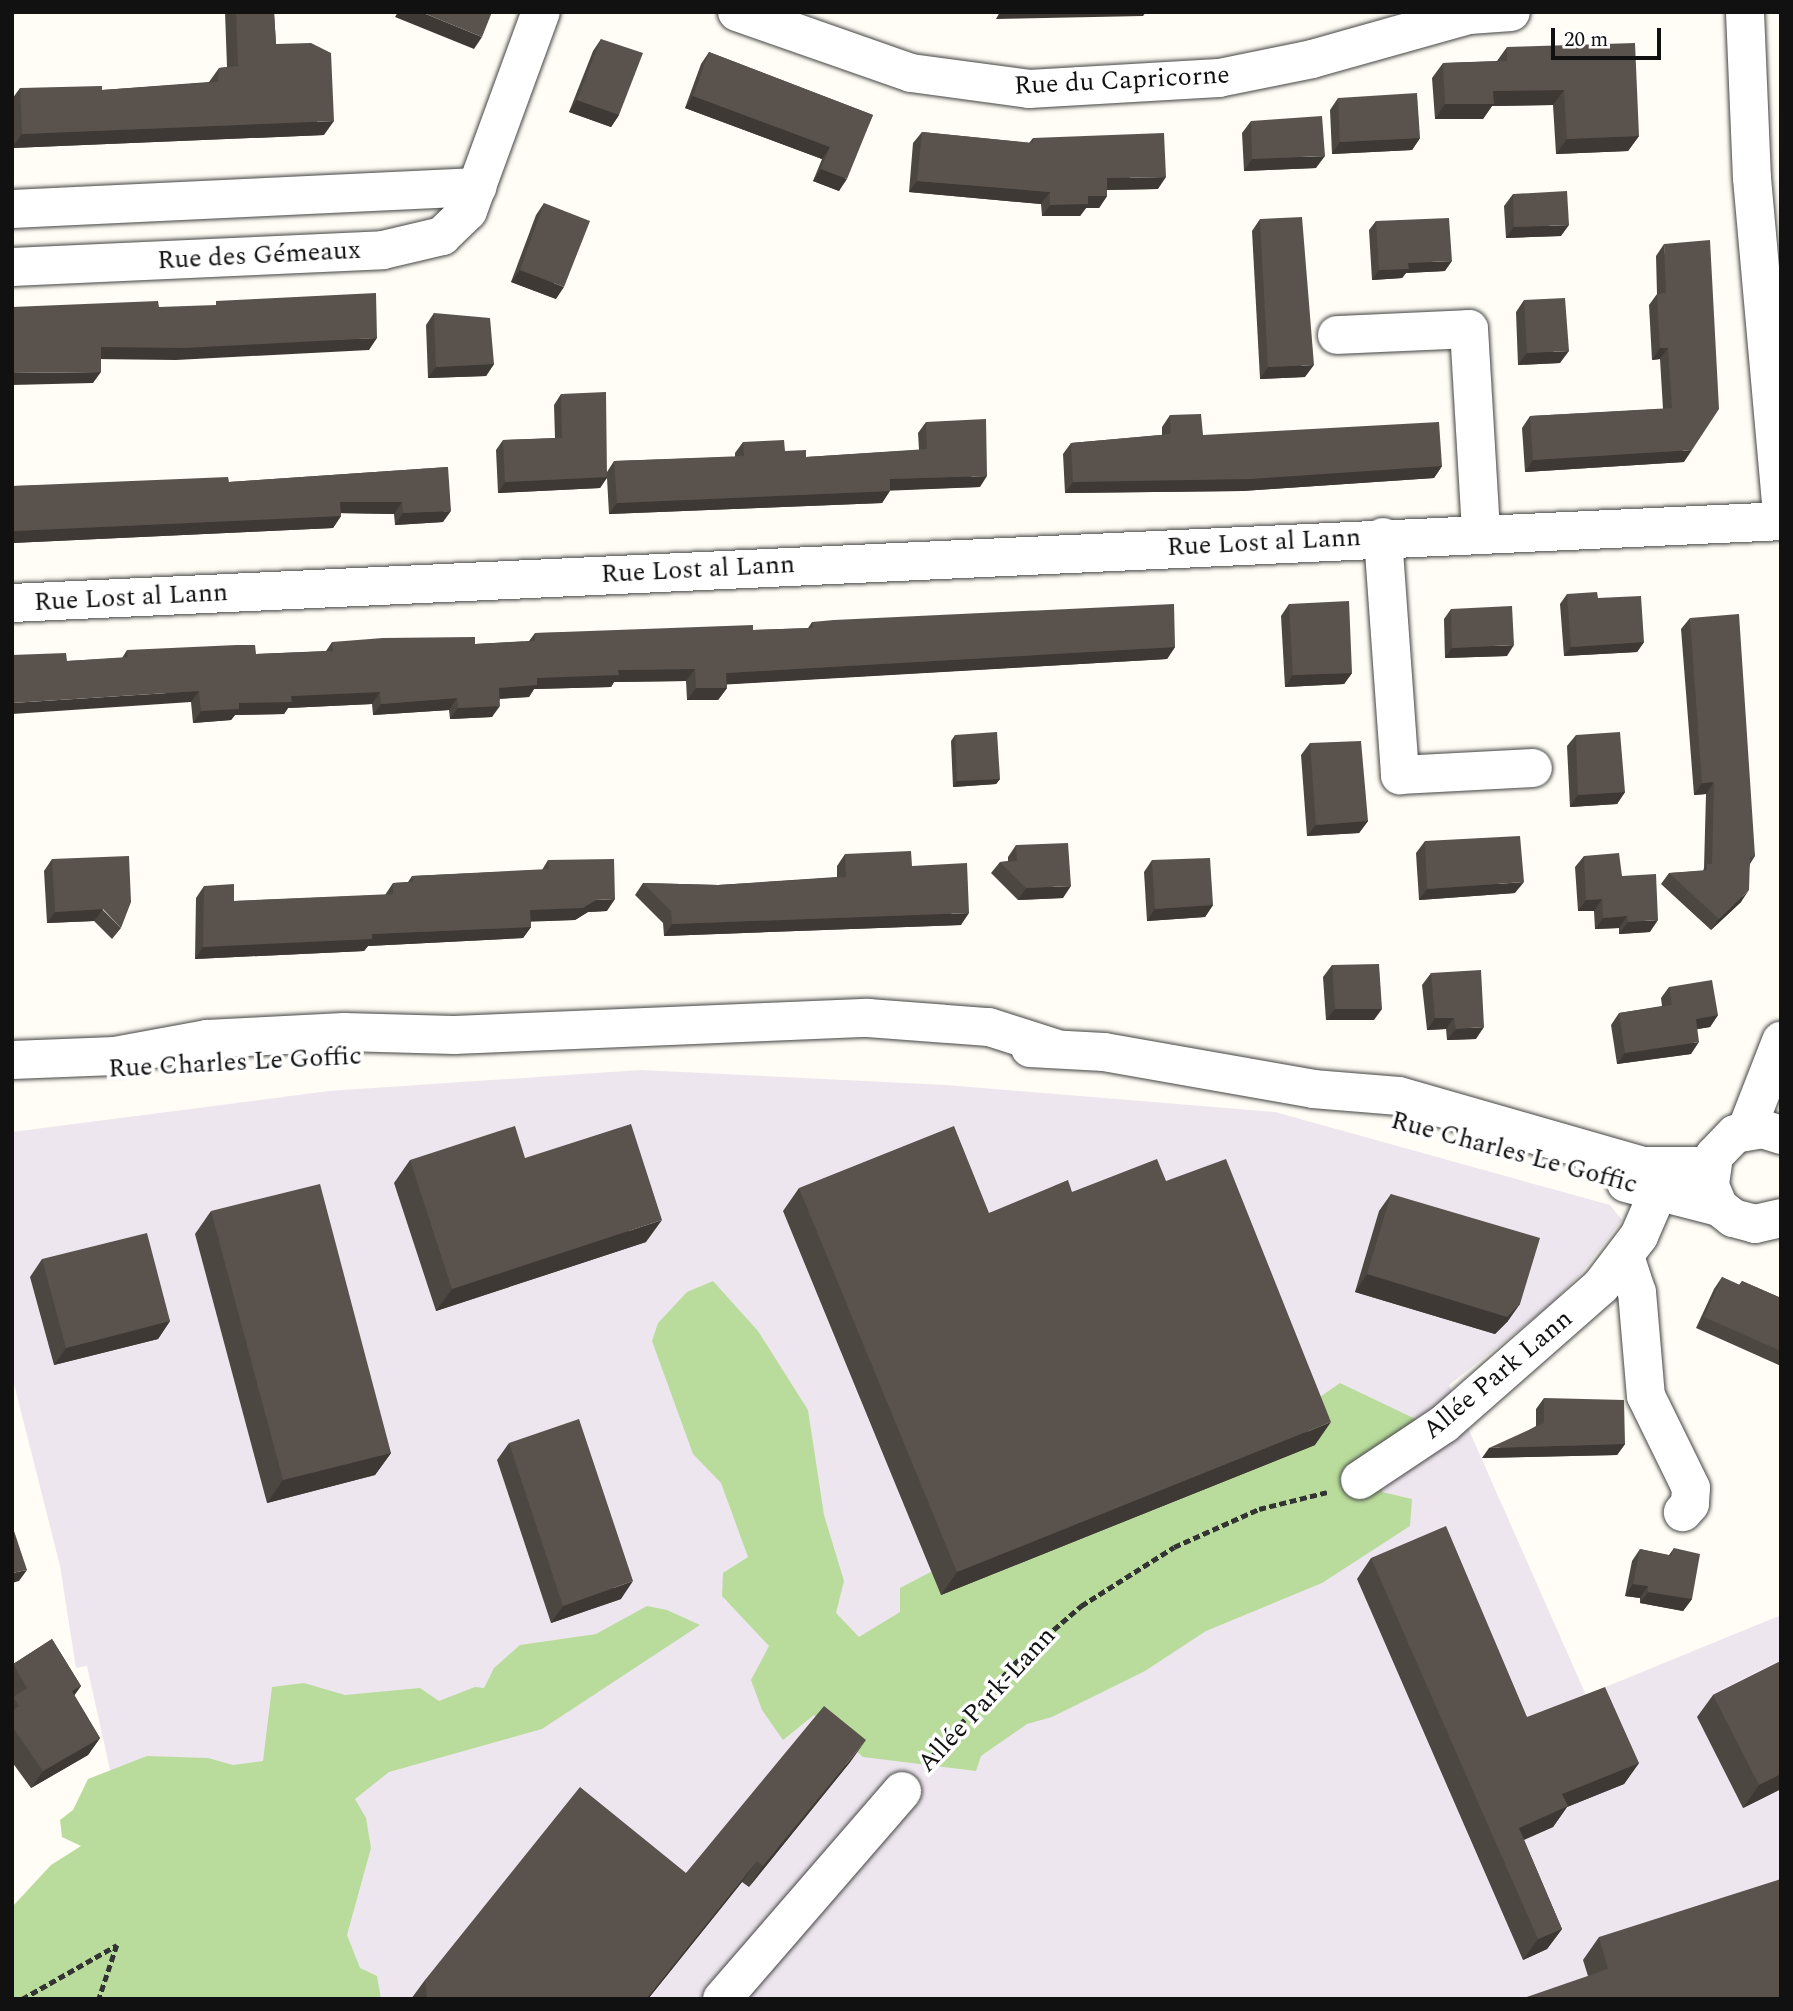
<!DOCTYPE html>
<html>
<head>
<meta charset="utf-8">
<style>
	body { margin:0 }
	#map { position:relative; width:1793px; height:2011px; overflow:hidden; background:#fffdf5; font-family:Spectral,serif }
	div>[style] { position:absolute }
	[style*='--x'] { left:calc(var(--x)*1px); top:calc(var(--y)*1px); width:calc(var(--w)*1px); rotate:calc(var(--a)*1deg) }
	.industrial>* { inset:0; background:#eee6ef }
	.forest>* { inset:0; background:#b9dc9c }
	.path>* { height:4.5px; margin-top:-2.25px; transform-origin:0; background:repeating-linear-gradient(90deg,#333 0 7px,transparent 0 10.5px) }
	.roads { filter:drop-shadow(0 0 2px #444) drop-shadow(0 0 2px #444) }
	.minor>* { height:38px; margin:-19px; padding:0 19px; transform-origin:19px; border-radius:19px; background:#fff }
	.tertiary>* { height:38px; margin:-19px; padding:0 19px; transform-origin:19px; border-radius:19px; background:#fff }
	.wall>* { inset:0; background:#4d4742 }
	.shaded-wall>* { inset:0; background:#3f3936 }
	.building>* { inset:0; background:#5a524d }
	span { translate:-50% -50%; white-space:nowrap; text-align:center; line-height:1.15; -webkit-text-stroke:7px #fff; paint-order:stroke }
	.street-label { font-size:26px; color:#111 }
	.frame { position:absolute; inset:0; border:14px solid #111; pointer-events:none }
	.scale { position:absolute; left:1551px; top:28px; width:110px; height:32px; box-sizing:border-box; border:4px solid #111; border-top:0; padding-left:9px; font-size:21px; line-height:24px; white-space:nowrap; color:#111; -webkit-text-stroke:5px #fff; paint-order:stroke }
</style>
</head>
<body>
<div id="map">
	<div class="industrial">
		<i style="clip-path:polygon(641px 1070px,946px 1085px,1275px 1112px,1610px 1205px,1622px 1220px,1582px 1272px,1547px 1308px,1449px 1385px,1586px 1695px,1781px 1615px,1781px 1999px,365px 1999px,126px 1842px,87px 1666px,76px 1668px,60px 1566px,12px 1376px,12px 1132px,329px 1091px)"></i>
	</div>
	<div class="forest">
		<i style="clip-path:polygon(713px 1281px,758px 1331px,808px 1410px,824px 1515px,844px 1581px,836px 1613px,859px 1637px,900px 1612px,900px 1588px,971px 1551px,1307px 1406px,1340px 1383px,1426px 1424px,1386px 1455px,1382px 1492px,1412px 1499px,1410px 1526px,1322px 1583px,1206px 1631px,1145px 1671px,1052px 1717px,1027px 1724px,981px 1756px,976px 1771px,863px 1757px,814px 1715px,783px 1740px,762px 1710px,751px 1680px,769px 1646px,722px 1596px,723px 1573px,748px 1557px,721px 1483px,693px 1454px,652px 1341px,658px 1323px,687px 1292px)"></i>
		<i style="clip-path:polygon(647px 1606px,667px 1610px,700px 1625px,542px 1729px,389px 1772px,355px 1799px,366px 1818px,371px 1848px,347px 1935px,360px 1968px,377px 1976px,381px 1999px,12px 1999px,12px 1907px,51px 1865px,81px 1846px,62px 1837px,60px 1820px,73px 1810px,88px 1779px,147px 1756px,208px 1758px,233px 1765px,263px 1761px,272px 1687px,304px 1683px,345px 1695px,420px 1688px,439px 1701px,475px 1687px,484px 1688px,494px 1668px,520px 1645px,596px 1634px)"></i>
	</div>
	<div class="path">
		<i style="--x:925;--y:1764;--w:134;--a:-48.3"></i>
		<i style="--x:1014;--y:1664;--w:89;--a:-40.9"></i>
		<i style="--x:1081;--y:1606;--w:110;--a:-32.4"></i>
		<i style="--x:1174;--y:1547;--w:93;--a:-24.1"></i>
		<i style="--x:1259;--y:1509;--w:70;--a:-14"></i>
		<i style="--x:22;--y:1999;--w:109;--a:-29.6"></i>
		<i style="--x:117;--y:1945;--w:57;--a:108.4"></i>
	</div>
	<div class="roads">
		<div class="minor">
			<i style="--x:737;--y:12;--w:184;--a:19.3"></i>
			<i style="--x:911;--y:73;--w:119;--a:7.7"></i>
			<i style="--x:1029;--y:89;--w:190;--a:-3.3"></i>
			<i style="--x:1219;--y:78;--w:95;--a:-11.5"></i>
			<i style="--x:1312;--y:59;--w:163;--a:-15.7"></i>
			<i style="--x:1469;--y:15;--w:42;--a:-4.1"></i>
			<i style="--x:1745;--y:12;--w:166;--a:87.6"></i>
			<i style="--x:1752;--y:178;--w:326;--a:84.9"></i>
			<i style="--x:12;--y:209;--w:466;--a:-2.7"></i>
			<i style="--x:12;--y:267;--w:371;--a:-2.6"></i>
			<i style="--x:383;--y:250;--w:61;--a:-13.3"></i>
			<i style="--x:442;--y:236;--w:36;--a:-44"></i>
			<i style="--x:468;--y:211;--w:212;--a:-69.9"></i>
			<i style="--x:1337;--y:335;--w:132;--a:-2.6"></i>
			<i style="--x:1469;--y:329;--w:203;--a:86.6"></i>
			<i style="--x:1383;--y:537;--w:239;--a:85.9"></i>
			<i style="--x:1400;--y:775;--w:133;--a:-3"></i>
			<i style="--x:12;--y:603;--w:1771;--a:-2.65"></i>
			<i style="--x:1746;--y:1131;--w:97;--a:-68.7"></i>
			<i style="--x:1625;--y:1256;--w:38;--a:72"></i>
			<i style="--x:1637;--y:1292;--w:104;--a:85.1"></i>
			<i style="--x:1646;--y:1396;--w:102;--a:63.9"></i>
			<i style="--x:1691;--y:1488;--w:16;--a:94"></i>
			<i style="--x:1690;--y:1504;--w:11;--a:131"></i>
			<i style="--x:1360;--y:1480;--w:101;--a:-33.7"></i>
			<i style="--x:1444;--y:1424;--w:209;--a:-41.3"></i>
			<i style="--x:1601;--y:1286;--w:63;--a:-52.8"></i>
			<i style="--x:1639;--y:1236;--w:48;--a:-66.6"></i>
			<i style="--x:722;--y:1999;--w:275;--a:-49.1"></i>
		</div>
		<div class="tertiary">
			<i style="--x:1030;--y:1048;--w:74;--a:3.1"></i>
			<i style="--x:1104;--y:1052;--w:212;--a:10"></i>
			<i style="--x:1313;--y:1089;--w:86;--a:4.7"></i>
			<i style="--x:1399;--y:1096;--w:254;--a:16"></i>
			<i style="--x:1643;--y:1166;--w:67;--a:0"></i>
			<i style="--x:12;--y:1060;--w:103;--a:-2.2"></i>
			<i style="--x:115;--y:1056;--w:94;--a:-10.5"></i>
			<i style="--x:207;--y:1039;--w:137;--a:-2.9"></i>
			<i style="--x:344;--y:1032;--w:110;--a:1.6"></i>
			<i style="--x:454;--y:1035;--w:414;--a:-2.4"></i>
			<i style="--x:868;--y:1018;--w:121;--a:4.3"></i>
			<i style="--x:989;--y:1027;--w:69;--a:17.7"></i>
			<i style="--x:1781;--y:1135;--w:19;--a:-162"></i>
			<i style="--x:1763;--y:1129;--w:28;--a:170"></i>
			<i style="--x:1735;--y:1134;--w:30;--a:134"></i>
			<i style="--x:1714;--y:1156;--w:30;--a:98"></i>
			<i style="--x:1710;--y:1186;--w:23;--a:67"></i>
			<i style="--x:1719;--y:1207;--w:18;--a:38"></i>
			<i style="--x:1733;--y:1218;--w:23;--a:15"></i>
			<i style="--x:1755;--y:1224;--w:27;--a:-13"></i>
			<i style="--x:1626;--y:1183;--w:96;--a:14.5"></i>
		</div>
	</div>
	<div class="wall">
		<i style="clip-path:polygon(225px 12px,274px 12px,276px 44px,324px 135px,12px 148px,12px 99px,20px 88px,102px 90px,209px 82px,219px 68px,227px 67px)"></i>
		<i style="clip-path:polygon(601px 39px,619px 115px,611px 127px,569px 112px,593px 51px)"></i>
		<i style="clip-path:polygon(1507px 47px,1639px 136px,1628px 151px,1556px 154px,1553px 105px,1492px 106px,1483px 119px,1435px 119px,1432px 78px,1443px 63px,1497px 61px)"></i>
		<i style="clip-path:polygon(709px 52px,873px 115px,839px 191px,813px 181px,822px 159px,685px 108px,701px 64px)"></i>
		<i style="clip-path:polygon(1338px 98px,1420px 138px,1412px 150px,1332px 154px,1330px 110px)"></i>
		<i style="clip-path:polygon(1251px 121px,1316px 168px,1244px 171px,1242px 133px)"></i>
		<i style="clip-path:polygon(922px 132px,1029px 143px,1033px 138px,1158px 189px,1107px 190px,1107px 196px,1099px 208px,1086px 208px,1080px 216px,1042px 216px,1041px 204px,909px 192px,913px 143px)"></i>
		<i style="clip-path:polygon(1513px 194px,1561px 236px,1506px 238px,1504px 206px)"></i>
		<i style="clip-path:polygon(544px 203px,556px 299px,511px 282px,536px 215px)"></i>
		<i style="clip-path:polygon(1260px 219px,1305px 377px,1260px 379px,1252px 231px)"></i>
		<i style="clip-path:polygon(1376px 221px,1445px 271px,1406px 273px,1402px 278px,1372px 280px,1369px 230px)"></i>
		<i style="clip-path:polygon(1664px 244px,1684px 462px,1525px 472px,1522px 428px,1530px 416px,1663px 409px,1660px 359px,1652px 360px,1649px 305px,1657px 294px,1656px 256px)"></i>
		<i style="clip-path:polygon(1524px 300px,1560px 363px,1518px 365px,1516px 312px)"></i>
		<i style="clip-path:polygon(434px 313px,494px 364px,486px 376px,428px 378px,426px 325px)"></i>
		<i style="clip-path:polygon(561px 394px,607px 472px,614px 461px,735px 457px,735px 453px,743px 442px,806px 457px,919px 450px,918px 433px,926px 422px,980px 487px,890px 490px,882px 503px,609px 514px,607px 478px,600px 488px,498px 493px,496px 450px,503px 440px,555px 438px,554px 405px)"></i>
		<i style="clip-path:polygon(1170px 415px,1203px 435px,1442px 466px,1434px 478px,1242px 491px,1065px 493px,1063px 454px,1071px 443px,1162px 435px,1162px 427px)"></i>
		<i style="clip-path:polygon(448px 467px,443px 522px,395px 525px,394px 514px,341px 513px,341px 516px,333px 528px,12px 543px,12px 486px,229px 482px)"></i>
		<i style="clip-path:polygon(1567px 594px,1598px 598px,1644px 642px,1637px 652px,1564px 656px,1560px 604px)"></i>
		<i style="clip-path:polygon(1289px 604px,1352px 673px,1344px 684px,1285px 687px,1281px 616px)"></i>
		<i style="clip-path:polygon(1451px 609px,1507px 656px,1445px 658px,1444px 619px)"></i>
		<i style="clip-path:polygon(1690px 618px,1755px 856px,1750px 864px,1741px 902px,1711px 930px,1661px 884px,1669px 873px,1703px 871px,1704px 868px,1706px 794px,1694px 795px,1681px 629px)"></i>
		<i style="clip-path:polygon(812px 622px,1175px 647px,1167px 659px,727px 684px,727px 688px,718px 700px,687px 700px,686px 681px,614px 682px,611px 687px,534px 689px,529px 697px,500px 699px,492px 717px,450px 719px,449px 710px,373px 715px,372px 704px,288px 708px,284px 714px,235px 715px,231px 720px,193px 723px,191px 702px,67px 661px,122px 658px,127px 650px,256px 654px,326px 651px,332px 642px,475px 644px,529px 641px,535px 633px,753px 630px,808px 628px)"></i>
		<i style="clip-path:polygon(955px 735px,1000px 779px,996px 784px,953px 787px,951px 741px)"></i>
		<i style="clip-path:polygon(1576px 735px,1625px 792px,1617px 804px,1570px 807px,1567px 746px)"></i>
		<i style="clip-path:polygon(1310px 743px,1368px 821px,1359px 833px,1307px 836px,1301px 755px)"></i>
		<i style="clip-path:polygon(1425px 841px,1515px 893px,1419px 900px,1416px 853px)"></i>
		<i style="clip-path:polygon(1016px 845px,1063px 898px,1018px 900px,991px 873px,1000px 862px,1008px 861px,1008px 857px)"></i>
		<i style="clip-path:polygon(845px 854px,912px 866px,961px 925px,664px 936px,663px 923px,635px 895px,643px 883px,718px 885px,837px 877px,837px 866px)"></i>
		<i style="clip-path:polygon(1584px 856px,1622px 876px,1650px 932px,1619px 934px,1619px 928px,1595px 929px,1594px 911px,1578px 911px,1575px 867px)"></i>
		<i style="clip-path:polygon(52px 859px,121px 928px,112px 939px,94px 921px,47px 923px,44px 871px)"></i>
		<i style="clip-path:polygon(548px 860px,607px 911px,588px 912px,575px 920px,531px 921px,531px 927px,523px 938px,368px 946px,364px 951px,195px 959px,196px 898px,204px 886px,234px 901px,385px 895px,393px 883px,408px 882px,412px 876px,542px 870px)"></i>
		<i style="clip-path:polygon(1152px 860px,1213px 905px,1205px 917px,1147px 921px,1144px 872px)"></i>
		<i style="clip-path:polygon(1332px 965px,1374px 1020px,1326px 1020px,1323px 977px)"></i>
		<i style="clip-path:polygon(1431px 973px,1476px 1039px,1447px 1040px,1446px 1029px,1427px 1030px,1422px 985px)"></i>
		<i style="clip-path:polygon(1669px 987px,1718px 1015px,1710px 1027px,1697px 1029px,1691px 1054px,1617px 1064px,1611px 1025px,1619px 1013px,1662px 1006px,1661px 998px)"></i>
		<i style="clip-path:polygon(525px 1158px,646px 1242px,436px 1311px,394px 1183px,410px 1160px)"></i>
		<i style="clip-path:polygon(1166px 1181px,1315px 1445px,941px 1595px,783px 1211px,799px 1188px,989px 1213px,1072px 1192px)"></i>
		<i style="clip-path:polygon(1391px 1194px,1508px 1321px,1495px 1334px,1355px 1292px,1379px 1211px)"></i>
		<i style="clip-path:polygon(211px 1211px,391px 1453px,375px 1475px,267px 1503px,195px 1234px)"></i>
		<i style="clip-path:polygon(42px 1259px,170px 1321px,158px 1339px,54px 1365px,30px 1277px)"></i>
		<i style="clip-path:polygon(1722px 1277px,1739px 1285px,1742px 1281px,1781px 1298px,1781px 1366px,1696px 1328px,1714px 1289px)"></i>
		<i style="clip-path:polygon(1544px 1398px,1625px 1444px,1617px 1455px,1482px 1458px,1536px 1426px,1536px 1409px)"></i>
		<i style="clip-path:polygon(509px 1443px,621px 1599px,551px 1623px,497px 1460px)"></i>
		<i style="clip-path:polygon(1674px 1548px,1692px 1599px,1683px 1611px,1640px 1603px,1640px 1598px,1625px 1596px,1632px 1561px,1640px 1549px,1669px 1555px)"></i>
		<i style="clip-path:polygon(1371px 1558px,1527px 1717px,1639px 1763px,1624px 1784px,1567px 1807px,1553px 1827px,1524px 1840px,1562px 1929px,1547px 1949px,1523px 1960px,1357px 1579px)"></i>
		<i style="clip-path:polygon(52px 1639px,81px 1686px,74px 1695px,100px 1738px,88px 1755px,31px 1788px,12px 1762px,12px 1665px)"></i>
		<i style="clip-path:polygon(1781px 1661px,1781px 1789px,1743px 1808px,1697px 1717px,1713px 1695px)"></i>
		<i style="clip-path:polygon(851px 1761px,749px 1887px,742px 1882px,648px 1999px,411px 1999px,425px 1980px,686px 1873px)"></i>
		<i style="clip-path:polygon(1599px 1937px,1781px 1999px,1588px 1976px,1583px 1960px)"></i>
	</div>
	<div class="shaded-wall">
		<i style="clip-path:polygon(398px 12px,421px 12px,482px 37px,474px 49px,395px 17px)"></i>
		<i style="clip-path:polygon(1000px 12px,1146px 12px,1143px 16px,996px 19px)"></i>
		<i style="clip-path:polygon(1564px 90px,1553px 105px,1492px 106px,1483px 119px,1435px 119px,1445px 104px,1493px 91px)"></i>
		<i style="clip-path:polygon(693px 96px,830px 147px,822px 159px,685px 108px)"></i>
		<i style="clip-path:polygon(577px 100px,619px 115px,611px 127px,569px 112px)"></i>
		<i style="clip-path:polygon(334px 121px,324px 135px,12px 148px,22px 134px)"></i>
		<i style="clip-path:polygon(1639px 136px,1628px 151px,1556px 154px,1567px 139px)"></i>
		<i style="clip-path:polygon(1420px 138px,1412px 150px,1332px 154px,1340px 142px)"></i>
		<i style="clip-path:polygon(1325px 156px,1316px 168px,1244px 171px,1252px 159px)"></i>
		<i style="clip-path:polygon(821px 169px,847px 179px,839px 191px,813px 181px)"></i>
		<i style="clip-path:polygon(1166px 177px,1158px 189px,1099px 190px,1107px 178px)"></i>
		<i style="clip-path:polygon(917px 181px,1050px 192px,1041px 204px,909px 192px)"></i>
		<i style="clip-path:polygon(1088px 196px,1107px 196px,1099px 208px,1086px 208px,1080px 216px,1042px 216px,1050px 205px)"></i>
		<i style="clip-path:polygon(1569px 225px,1561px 236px,1506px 238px,1514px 227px)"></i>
		<i style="clip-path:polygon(1452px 261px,1445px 271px,1406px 273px,1402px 278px,1372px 280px,1379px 270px,1408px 263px)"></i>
		<i style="clip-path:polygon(520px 270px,564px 287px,556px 299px,511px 282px)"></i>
		<i style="clip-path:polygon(377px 338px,369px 350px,176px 360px,92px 359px,101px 347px)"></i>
		<i style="clip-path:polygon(1660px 348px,1668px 348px,1660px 359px,1652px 360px)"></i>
		<i style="clip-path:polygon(1569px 351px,1560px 363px,1518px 365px,1527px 353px)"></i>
		<i style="clip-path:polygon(494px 364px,486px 376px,428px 378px,436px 367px)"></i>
		<i style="clip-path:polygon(1314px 365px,1305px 377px,1260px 379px,1268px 367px)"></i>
		<i style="clip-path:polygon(101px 372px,93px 383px,12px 385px,12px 373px)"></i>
		<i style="clip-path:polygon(1692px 450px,1684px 462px,1525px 472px,1533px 460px)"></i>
		<i style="clip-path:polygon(1442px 466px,1434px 478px,1242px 491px,1065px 493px,1073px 482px)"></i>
		<i style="clip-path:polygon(987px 476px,980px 487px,882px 491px,890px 479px)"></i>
		<i style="clip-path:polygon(607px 477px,600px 488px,498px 493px,505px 482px)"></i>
		<i style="clip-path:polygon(890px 491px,882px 503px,609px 514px,617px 503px)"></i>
		<i style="clip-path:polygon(340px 502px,402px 502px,394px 514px,332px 513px)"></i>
		<i style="clip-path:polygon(451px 511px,443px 522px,395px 525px,403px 513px)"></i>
		<i style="clip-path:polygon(341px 516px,333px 528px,12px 543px,13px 531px)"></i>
		<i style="clip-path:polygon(1644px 642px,1637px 652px,1564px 656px,1571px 647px)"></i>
		<i style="clip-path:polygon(1514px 645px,1507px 656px,1445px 658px,1452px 648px)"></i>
		<i style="clip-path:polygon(1175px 647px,1167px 659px,718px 685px,726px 673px)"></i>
		<i style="clip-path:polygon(695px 669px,686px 681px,614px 682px,611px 687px,534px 689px,529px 697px,491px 699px,499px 688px,537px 678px,618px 670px)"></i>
		<i style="clip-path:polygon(1352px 673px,1344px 684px,1285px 687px,1293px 675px)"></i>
		<i style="clip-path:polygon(696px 688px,727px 688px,718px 700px,687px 700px)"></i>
		<i style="clip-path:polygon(199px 691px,191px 702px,12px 714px,12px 703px)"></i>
		<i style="clip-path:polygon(380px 692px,372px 704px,288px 708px,284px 714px,235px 715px,231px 720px,193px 723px,201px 711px,239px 703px,291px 696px)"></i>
		<i style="clip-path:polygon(457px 698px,449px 710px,373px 715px,381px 704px)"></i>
		<i style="clip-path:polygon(500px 706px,492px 717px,450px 719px,458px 708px)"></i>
		<i style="clip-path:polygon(1000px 779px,996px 784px,953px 787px,957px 781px)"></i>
		<i style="clip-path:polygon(1714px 782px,1706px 794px,1694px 795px,1702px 783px)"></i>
		<i style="clip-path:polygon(1625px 792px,1617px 804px,1570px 807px,1578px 795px)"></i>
		<i style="clip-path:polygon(1368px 821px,1359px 833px,1307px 836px,1316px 825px)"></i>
		<i style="clip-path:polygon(1524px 882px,1515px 893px,1419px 900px,1427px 889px)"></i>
		<i style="clip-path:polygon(1071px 886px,1063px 898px,1018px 900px,1026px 888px)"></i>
		<i style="clip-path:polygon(1749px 890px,1741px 902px,1711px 930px,1719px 919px)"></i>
		<i style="clip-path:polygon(615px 899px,607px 911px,588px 912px,575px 920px,522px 922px,530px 910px,596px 900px)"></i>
		<i style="clip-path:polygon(1602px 899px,1594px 911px,1578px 911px,1586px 900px)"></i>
		<i style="clip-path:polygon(1213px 905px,1205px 917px,1147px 921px,1155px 909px)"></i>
		<i style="clip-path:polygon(103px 909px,94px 921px,47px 923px,55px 912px)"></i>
		<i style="clip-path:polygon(969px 913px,961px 925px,664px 936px,672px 924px)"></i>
		<i style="clip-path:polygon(1627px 916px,1619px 928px,1595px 929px,1603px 918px)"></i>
		<i style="clip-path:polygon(1658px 920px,1650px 932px,1619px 934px,1628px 922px)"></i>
		<i style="clip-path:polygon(531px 927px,523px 938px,368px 946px,364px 951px,195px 959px,203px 947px,372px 934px)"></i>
		<i style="clip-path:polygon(1335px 1009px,1382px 1009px,1374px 1020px,1326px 1020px)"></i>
		<i style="clip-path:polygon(1718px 1015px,1710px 1027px,1687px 1031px,1696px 1019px)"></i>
		<i style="clip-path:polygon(1435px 1018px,1454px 1018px,1446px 1029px,1427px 1030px)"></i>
		<i style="clip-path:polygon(1484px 1027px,1476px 1039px,1447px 1040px,1456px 1029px)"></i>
		<i style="clip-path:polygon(1699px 1042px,1691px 1054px,1617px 1064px,1625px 1053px)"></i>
		<i style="clip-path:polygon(662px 1220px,646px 1242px,436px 1311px,452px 1289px)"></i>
		<i style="clip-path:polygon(1367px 1274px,1520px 1304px,1508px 1321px,1495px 1334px,1355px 1292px)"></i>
		<i style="clip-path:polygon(170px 1321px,158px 1339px,54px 1365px,66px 1348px)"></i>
		<i style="clip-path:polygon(1331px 1422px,1315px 1445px,941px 1595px,957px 1572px)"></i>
		<i style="clip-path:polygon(1625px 1444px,1617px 1455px,1482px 1458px,1489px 1448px)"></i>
		<i style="clip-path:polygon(391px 1453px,375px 1475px,267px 1503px,283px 1480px)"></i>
		<i style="clip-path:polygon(27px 1570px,19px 1581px,12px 1583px,12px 1573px)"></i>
		<i style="clip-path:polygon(633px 1581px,621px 1599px,551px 1623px,563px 1606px)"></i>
		<i style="clip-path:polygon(1633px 1584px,1648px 1586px,1640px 1598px,1625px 1596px)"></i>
		<i style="clip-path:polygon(1648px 1592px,1692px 1599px,1683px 1611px,1640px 1603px)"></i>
		<i style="clip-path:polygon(81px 1686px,69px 1703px,72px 1691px)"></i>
		<i style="clip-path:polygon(100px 1738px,88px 1755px,31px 1788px,43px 1771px)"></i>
		<i style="clip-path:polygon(866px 1740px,851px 1761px,749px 1887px,763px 1866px)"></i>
		<i style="clip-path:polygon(1639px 1763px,1624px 1784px,1567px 1807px,1553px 1827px,1504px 1848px,1519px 1828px,1562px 1794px)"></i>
		<i style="clip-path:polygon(1781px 1774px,1781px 1789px,1743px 1808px,1759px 1785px)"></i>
		<i style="clip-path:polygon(757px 1861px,742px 1882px,648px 1999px,646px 1999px)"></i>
		<i style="clip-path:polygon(1562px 1929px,1547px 1949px,1523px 1960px,1538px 1939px)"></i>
	</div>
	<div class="building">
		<i style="clip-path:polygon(236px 12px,274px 12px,276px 44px,311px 43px,331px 53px,334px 121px,22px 134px,20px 88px,102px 86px,102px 90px,218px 82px,219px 68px,238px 66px)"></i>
		<i style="clip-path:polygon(421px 12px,492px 12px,482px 37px)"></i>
		<i style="clip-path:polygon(601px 39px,643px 53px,619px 115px,577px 100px)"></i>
		<i style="clip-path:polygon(1635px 43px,1639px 136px,1567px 139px,1564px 90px,1493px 91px,1494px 104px,1445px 104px,1443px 63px,1507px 61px,1507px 47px)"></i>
		<i style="clip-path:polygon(709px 52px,873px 115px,847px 179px,821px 169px,830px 147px,693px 96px)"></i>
		<i style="clip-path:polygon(1417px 93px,1420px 138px,1340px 142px,1338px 98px)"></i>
		<i style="clip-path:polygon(1322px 116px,1325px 156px,1252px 159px,1251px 121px)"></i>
		<i style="clip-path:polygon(922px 132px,1033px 143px,1033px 138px,1164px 133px,1166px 177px,1107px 178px,1107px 196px,1088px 196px,1088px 204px,1050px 205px,1050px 192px,917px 181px)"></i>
		<i style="clip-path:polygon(1567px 191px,1569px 225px,1514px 227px,1513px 194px)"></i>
		<i style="clip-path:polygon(544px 203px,590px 221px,564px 287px,520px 270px)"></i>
		<i style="clip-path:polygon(1302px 217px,1314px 365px,1268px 367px,1260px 219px)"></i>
		<i style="clip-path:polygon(1449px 218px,1452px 261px,1408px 263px,1409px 269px,1379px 270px,1376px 221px)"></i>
		<i style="clip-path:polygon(1710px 240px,1719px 409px,1692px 450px,1533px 460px,1530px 416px,1672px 408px,1668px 348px,1660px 348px,1657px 294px,1666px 293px,1664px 244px)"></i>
		<i style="clip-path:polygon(376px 293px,377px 338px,184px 348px,101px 347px,101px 372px,12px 373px,12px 307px,158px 301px,159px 307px,216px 305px,216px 301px)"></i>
		<i style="clip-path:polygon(1565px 298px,1569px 351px,1527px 353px,1524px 300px)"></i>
		<i style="clip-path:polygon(434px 313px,490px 318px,494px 364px,436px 367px)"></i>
		<i style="clip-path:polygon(606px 392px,607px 477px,505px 482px,503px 440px,562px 438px,561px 394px)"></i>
		<i style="clip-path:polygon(1201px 414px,1203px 435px,1439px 422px,1442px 466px,1250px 479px,1073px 482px,1071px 443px,1171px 434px,1170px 415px)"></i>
		<i style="clip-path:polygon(986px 419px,987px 476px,890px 479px,890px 491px,617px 503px,614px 461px,744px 456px,743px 442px,784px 440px,785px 451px,806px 450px,806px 457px,927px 449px,926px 422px)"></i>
		<i style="clip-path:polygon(448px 467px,451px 511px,403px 513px,402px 502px,340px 502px,341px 516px,13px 531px,12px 486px,228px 477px,229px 482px)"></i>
		<i style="clip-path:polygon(1597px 592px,1598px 598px,1641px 596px,1644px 642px,1571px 647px,1567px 594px)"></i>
		<i style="clip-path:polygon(1349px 601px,1352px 673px,1293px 675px,1289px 604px)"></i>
		<i style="clip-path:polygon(1174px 604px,1175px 647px,726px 673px,727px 688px,696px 688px,695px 669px,618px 670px,619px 675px,537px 678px,537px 685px,499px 688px,500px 706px,458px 708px,457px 698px,381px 704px,380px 692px,291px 696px,292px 702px,239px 703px,239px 709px,201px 711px,199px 691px,12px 703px,12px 655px,66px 653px,67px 661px,128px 657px,127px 650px,237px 645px,255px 645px,256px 654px,333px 651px,332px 642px,383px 638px,475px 637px,475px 644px,535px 641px,535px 633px,753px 625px,753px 630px,813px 628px,812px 622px,834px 620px)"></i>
		<i style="clip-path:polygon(1512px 606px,1514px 645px,1452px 648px,1451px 609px)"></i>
		<i style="clip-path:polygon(1739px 614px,1755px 856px,1750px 857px,1749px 890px,1719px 919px,1669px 873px,1707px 870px,1707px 864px,1712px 864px,1714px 782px,1702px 783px,1690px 618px)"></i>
		<i style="clip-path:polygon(997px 732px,1000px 779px,957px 781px,955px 735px)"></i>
		<i style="clip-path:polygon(1620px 732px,1625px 792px,1578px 795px,1576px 735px)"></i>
		<i style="clip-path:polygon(1361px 741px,1368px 821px,1316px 825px,1310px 743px)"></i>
		<i style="clip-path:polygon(1520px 836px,1524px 882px,1427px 889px,1425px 841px)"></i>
		<i style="clip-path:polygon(1068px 843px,1071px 886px,1026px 888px,1000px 862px,1017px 861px,1016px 845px)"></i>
		<i style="clip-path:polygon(911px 851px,912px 866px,967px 863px,969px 913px,672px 924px,671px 911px,643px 883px,718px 885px,846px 877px,845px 854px)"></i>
		<i style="clip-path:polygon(1619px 853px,1622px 876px,1656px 874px,1658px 920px,1628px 922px,1627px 916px,1603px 918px,1602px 899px,1586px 900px,1584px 856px)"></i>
		<i style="clip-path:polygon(129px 856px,131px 902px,121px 928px,103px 909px,55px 912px,52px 859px)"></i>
		<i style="clip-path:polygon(1210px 858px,1213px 905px,1155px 909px,1152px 860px)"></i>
		<i style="clip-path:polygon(614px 859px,615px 899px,596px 900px,583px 908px,530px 910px,531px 927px,372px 934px,372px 939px,203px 947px,204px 886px,234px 884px,234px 901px,393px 894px,393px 883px,413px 882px,412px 876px,549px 869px,548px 860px)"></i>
		<i style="clip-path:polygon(1379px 964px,1382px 1009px,1335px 1009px,1332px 965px)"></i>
		<i style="clip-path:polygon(1481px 970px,1484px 1027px,1456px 1029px,1454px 1018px,1435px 1018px,1431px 973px)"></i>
		<i style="clip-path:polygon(1712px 980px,1718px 1015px,1696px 1019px,1699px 1042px,1625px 1053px,1619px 1013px,1672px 1005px,1669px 987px)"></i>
		<i style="clip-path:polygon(631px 1124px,662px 1220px,452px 1289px,410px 1160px,515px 1126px,525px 1158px)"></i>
		<i style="clip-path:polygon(954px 1126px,989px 1213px,1068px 1180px,1072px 1192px,1157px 1159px,1166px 1181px,1226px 1159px,1331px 1422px,957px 1572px,799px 1188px)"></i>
		<i style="clip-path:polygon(320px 1184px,391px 1453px,283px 1480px,211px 1211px)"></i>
		<i style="clip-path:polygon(1391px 1194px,1540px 1238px,1520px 1304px,1507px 1317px,1367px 1274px)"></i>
		<i style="clip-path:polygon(147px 1233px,170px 1321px,66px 1348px,42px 1259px)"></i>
		<i style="clip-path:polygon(1722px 1277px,1740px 1285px,1742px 1281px,1781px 1298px,1781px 1351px,1704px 1317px)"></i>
		<i style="clip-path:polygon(1544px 1398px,1624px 1400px,1625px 1444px,1489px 1448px,1544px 1423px)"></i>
		<i style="clip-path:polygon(579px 1419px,633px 1581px,563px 1606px,509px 1443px)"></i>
		<i style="clip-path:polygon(12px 1525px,27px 1570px,12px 1573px)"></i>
		<i style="clip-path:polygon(1446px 1526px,1527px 1717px,1605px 1687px,1639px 1763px,1562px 1794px,1568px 1806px,1519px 1828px,1562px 1929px,1538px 1939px,1371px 1558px)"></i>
		<i style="clip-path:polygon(1674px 1548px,1700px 1554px,1692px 1599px,1648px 1592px,1648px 1586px,1633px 1584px,1640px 1549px,1671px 1556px)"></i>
		<i style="clip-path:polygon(52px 1639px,81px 1686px,72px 1691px,100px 1738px,43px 1771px,12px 1726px,12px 1711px,19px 1706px,13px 1697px,27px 1688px,13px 1664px)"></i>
		<i style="clip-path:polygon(1781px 1661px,1781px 1774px,1759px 1785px,1713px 1695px)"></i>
		<i style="clip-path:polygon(824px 1706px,866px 1740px,763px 1866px,757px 1861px,646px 1999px,427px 1999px,425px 1980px,580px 1787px,686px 1873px)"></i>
		<i style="clip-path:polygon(1781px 1879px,1781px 1999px,1521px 1999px,1608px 1969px,1599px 1937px)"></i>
	</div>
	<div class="street-label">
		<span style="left:1122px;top:81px;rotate:-3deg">Rue du Capricorne</span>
		<span style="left:259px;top:256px;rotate:-3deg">Rue des Gémeaux</span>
		<span style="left:1264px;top:543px;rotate:-3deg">Rue Lost al Lann</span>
		<span style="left:698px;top:570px;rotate:-3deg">Rue Lost al Lann</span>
		<span style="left:131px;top:598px;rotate:-3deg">Rue Lost al Lann</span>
		<span style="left:235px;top:1063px;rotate:-3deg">Rue Charles Le Goffic</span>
		<span style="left:1514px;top:1153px;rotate:15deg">Rue Charles Le Goffic</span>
		<span style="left:1498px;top:1375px;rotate:-40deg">Allée Park Lann</span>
		<span style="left:987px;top:1700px;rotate:-47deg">Allée Park-Lann</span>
	</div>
	<div class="frame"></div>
	<div class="scale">20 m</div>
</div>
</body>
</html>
